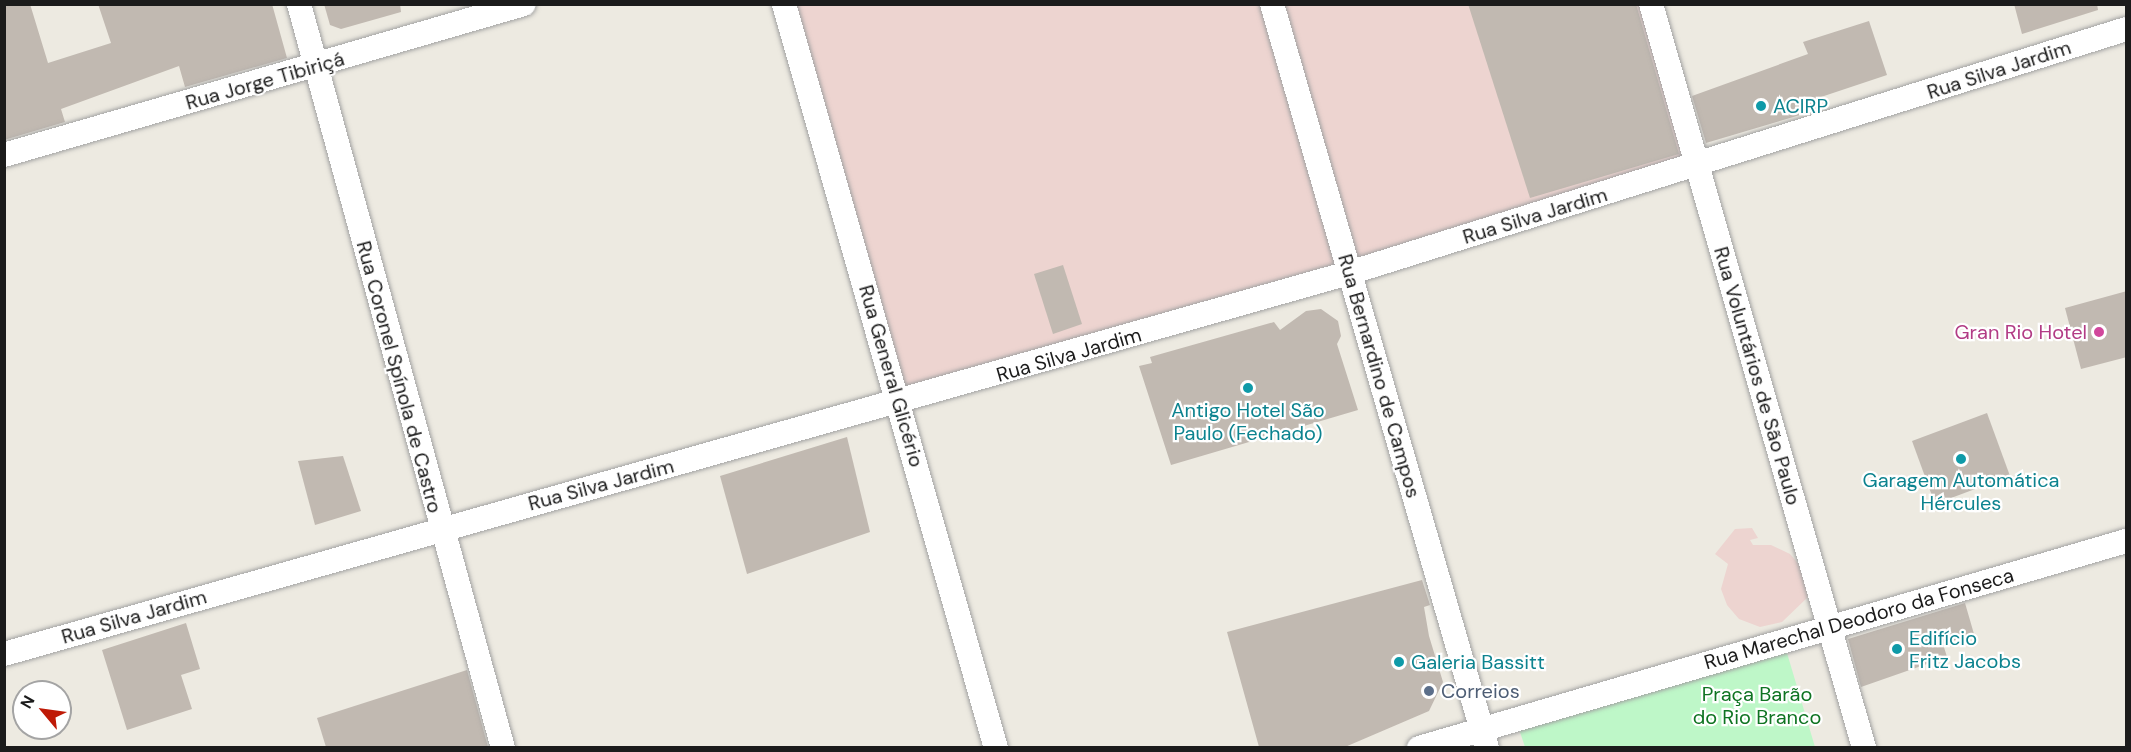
<!DOCTYPE html>
<html>
<head>
<meta charset="utf-8">
<style>
	body { margin:0 }
	#map { position:relative; width:2131px; height:752px; overflow:hidden; background:#edeae1; font-family:"DM Sans",sans-serif }
	div>[style] { position:absolute }
	[style*='--x'] { left:calc(var(--x)*1px); top:calc(var(--y)*1px); width:calc(var(--w)*1px); rotate:calc(var(--a)*1deg) }
	.commercial>* { inset:0; background:#edd4d0 }
	.park>* { inset:0; background:#bef7c8 }
	.building>* { inset:0; background:#c1b9b1 }
	.roads { filter:drop-shadow(0 0 2px #a2a2a2) drop-shadow(0 0 2px #a2a2a2) }
	.minor>* { height:24px; margin:-12px; padding:0 12px; transform-origin:12px; border-radius:12px; background:#fff }
	.dots>* { width:16px; height:16px; translate:-50% -50%; box-sizing:border-box; border:3px solid #fff; border-radius:50% }
	span { translate:-50% -50%; white-space:nowrap; text-align:center; line-height:1.15; -webkit-text-stroke:4.5px #fff; paint-order:stroke }
	.street-label { font-size:20px; color:#1b1b1b }
	.culture-label { font-size:20px; color:#0d838f }
	.left { translate:0 -50%; text-align:left }
	.hotel-label { font-size:20px; color:#b23c85 }
	.right { translate:-100% -50%; text-align:right }
	.service-label { font-size:20px; color:#4e5e75 }
	.park-label { font-size:20px; color:#0f7422 }
	.frame { position:absolute; inset:0; border:6px solid #1b1b1b; pointer-events:none }
	.north { position:absolute; left:12px; top:680px; width:60px; height:60px; box-sizing:border-box; background:#fff; border:2px solid #a4a4a4; border-radius:50%; rotate:299deg; font-size:16px; font-weight:700; line-height:24px; text-align:center; color:#1b1b1b }
	.north::after { content:''; display:block; margin:auto; width:21px; height:27px; background:#bf1a07; clip-path:polygon(50% 0,100% 100%,50% 72%,0 100%) }
</style>
</head>
<body>
<div id="map">
	<div class="commercial">
		<i style="clip-path:polygon(793px 5px,1648px 5px,1695px 164px,905px 391px)"></i>
		<i style="clip-path:polygon(1752px 528px,1758px 538px,1750px 540px,1753px 545px,1771px 545px,1790px 554px,1802px 568px,1808px 597px,1782px 622px,1760px 627px,1739px 619px,1727px 605px,1721px 589px,1728px 564px,1715px 554px,1735px 529px)"></i>
	</div>
	<div class="park">
		<i style="clip-path:polygon(1787px 653px,1815px 747px,1525px 747px,1519px 729px)"></i>
	</div>
	<div class="building">
		<i style="clip-path:polygon(4px 4px,30px 4px,48px 63px,111px 43px,98px 4px,272px 4px,287px 58px,185px 87px,179px 66px,61px 109px,65px 122px,4px 140px)"></i>
		<i style="clip-path:polygon(324px 4px,400px 4px,401px 12px,341px 29px,330px 25px)"></i>
		<i style="clip-path:polygon(1468px 4px,1636px 4px,1679px 154px,1530px 198px)"></i>
		<i style="clip-path:polygon(2014px 4px,2097px 4px,2098px 10px,2022px 34px)"></i>
		<i style="clip-path:polygon(1869px 21px,1887px 75px,1812px 100px,1817px 110px,1706px 143px,1692px 96px,1808px 54px,1803px 42px)"></i>
		<i style="clip-path:polygon(1063px 265px,1082px 324px,1053px 334px,1034px 274px)"></i>
		<i style="clip-path:polygon(2127px 291px,2127px 357px,2081px 369px,2065px 308px)"></i>
		<i style="clip-path:polygon(1321px 309px,1338px 321px,1341px 336px,1337px 344px,1358px 410px,1171px 465px,1139px 366px,1152px 363px,1150px 357px,1274px 322px,1280px 330px,1306px 311px)"></i>
		<i style="clip-path:polygon(1987px 413px,2010px 476px,1935px 504px,1912px 441px)"></i>
		<i style="clip-path:polygon(847px 437px,870px 532px,747px 574px,720px 476px)"></i>
		<i style="clip-path:polygon(343px 456px,361px 511px,315px 525px,298px 461px)"></i>
		<i style="clip-path:polygon(1422px 580px,1430px 605px,1424px 607px,1429px 636px,1443px 682px,1429px 711px,1345px 747px,1259px 747px,1227px 632px)"></i>
		<i style="clip-path:polygon(1965px 603px,1974px 634px,1943px 644px,1947px 657px,1861px 687px,1848px 639px)"></i>
		<i style="clip-path:polygon(186px 623px,200px 669px,181px 675px,192px 709px,127px 730px,102px 650px)"></i>
		<i style="clip-path:polygon(467px 670px,488px 747px,326px 747px,317px 718px)"></i>
	</div>
	<div class="roads">
		<div class="minor">
			<i style="--x:299;--y:4;--w:771;--a:74.67"></i>
			<i style="--x:784;--y:4;--w:774;--a:74.1"></i>
			<i style="--x:1272;--y:4;--w:774;--a:73.88"></i>
			<i style="--x:1651;--y:4;--w:774;--a:74.02"></i>
			<i style="--x:4;--y:155;--w:541;--a:-16.19"></i>
			<i style="--x:4;--y:654;--w:1398;--a:-15.82"></i>
			<i style="--x:1349;--y:273;--w:814;--a:-17.43"></i>
			<i style="--x:1419;--y:748;--w:737;--a:-16.32"></i>
		</div>
	</div>
	<div class="dots">
		<i style="left:1761px;top:106px;background:#0f9aa8"></i>
		<i style="left:2099px;top:332px;background:#d1479c"></i>
		<i style="left:1248px;top:388px;background:#0f9aa8"></i>
		<i style="left:1961px;top:459px;background:#0f9aa8"></i>
		<i style="left:1897px;top:649px;background:#0f9aa8"></i>
		<i style="left:1399px;top:662px;background:#0f9aa8"></i>
		<i style="left:1429px;top:691px;background:#5c6f8a"></i>
	</div>
	<div class="street-label">
		<span style="left:1999px;top:70px;rotate:-18deg">Rua Silva Jardim</span>
		<span style="left:265px;top:81px;rotate:-16deg">Rua Jorge Tibiriçá</span>
		<span style="left:1535px;top:216px;rotate:-17deg">Rua Silva Jardim</span>
		<span style="left:1069px;top:355px;rotate:-16deg">Rua Silva Jardim</span>
		<span style="left:891px;top:376px;rotate:74deg">Rua General Glicério</span>
		<span style="left:1379px;top:376px;rotate:74deg">Rua Bernardino de Campos</span>
		<span style="left:1757px;top:376px;rotate:74deg">Rua Voluntários de São Paulo</span>
		<span style="left:399px;top:377px;rotate:75deg">Rua Coronel Spínola de Castro</span>
		<span style="left:601px;top:485px;rotate:-15deg">Rua Silva Jardim</span>
		<span style="left:134px;top:617px;rotate:-16deg">Rua Silva Jardim</span>
		<span style="left:1859px;top:619px;rotate:-16deg">Rua Marechal Deodoro da Fonseca</span>
	</div>
	<div class="culture-label">
		<span class="left" style="left:1773px;top:106px">ACIRP</span>
		<span style="left:1248px;top:422px">Antigo Hotel São<br>Paulo (Fechado)</span>
		<span style="left:1961px;top:492px">Garagem Automática<br>Hércules</span>
		<span class="left" style="left:1909px;top:650px">Edifício<br>Fritz Jacobs</span>
		<span class="left" style="left:1411px;top:662px">Galeria Bassitt</span>
	</div>
	<div class="hotel-label">
		<span class="right" style="left:2087px;top:332px">Gran Rio Hotel</span>
	</div>
	<div class="service-label">
		<span class="left" style="left:1441px;top:691px">Correios</span>
	</div>
	<div class="park-label">
		<span style="left:1757px;top:706px">Praça Barão<br>do Rio Branco</span>
	</div>
	<div class="frame"></div>
	<div class="north">N</div>
</div>
</body>
</html>
